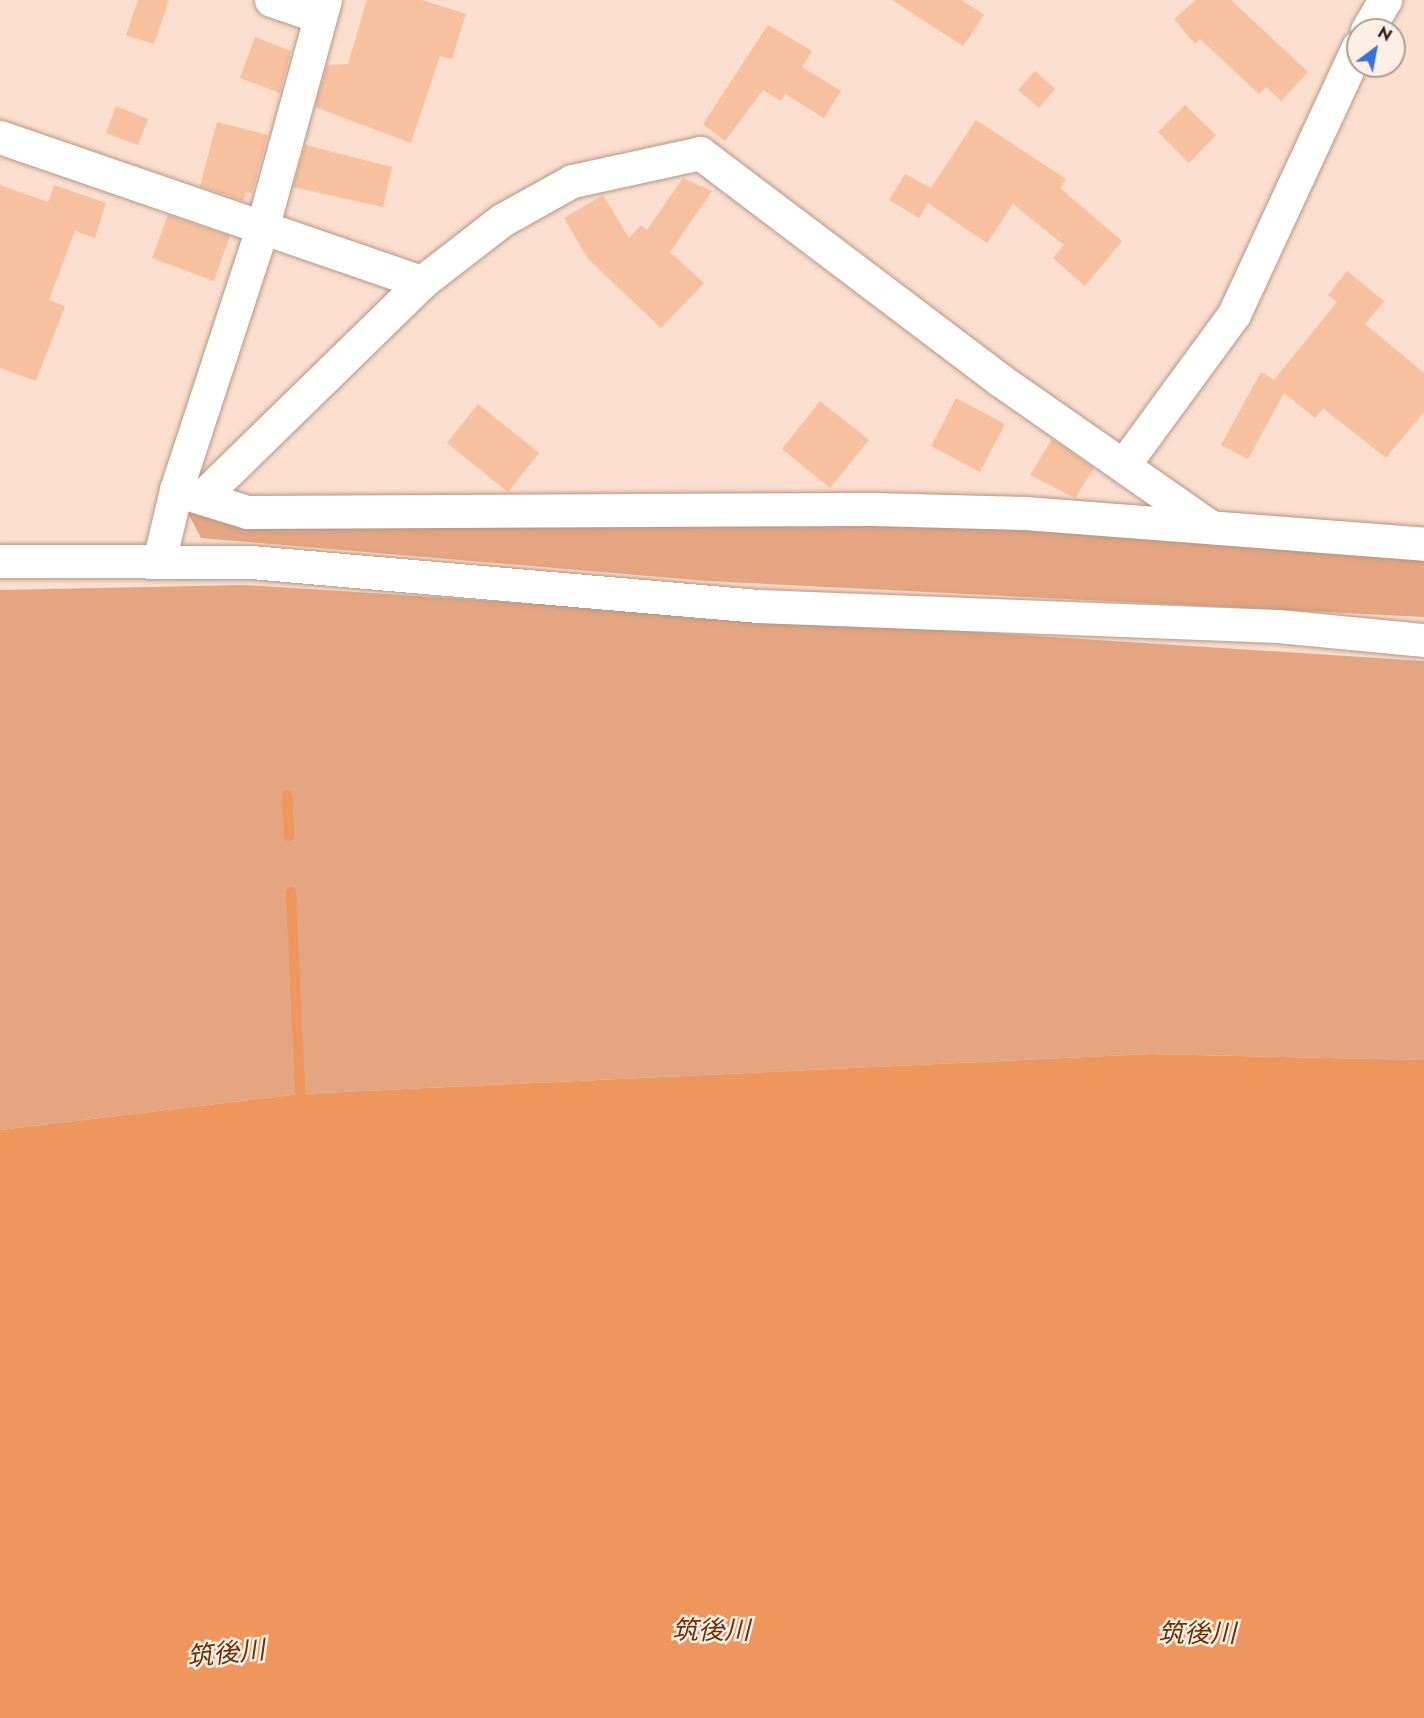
<!DOCTYPE html>
<html>
<head>
<meta charset="utf-8">
<style>
	body { margin:0 }
	#map { position:relative; width:1424px; height:1718px; overflow:hidden; background:#fbdece; font-family:Jost,"Noto Sans JP",sans-serif }
	div>[style] { position:absolute }
	[style*='--x'] { left:calc(var(--x)*1px); top:calc(var(--y)*1px); width:calc(var(--w)*1px); rotate:calc(var(--a)*1deg) }
	.green>* { inset:0; background:#e4a580 }
	.water>* { inset:0; background:#ef965d }
	.stream>* { height:10px; margin:-5px; padding:0 5px; transform-origin:5px; border-radius:5px; background:#ef965d }
	.building>* { inset:0; background:#f7c09f }
	.roads { filter:drop-shadow(0 0 2px #b79683) drop-shadow(0 0 2px #b79683) }
	.minor>* { height:33px; margin:-16.5px; padding:0 16.5px; transform-origin:16.5px; border-radius:16.5px; background:#fff }
	span { translate:-50% -50%; white-space:nowrap; text-align:center; line-height:1.15; -webkit-text-stroke:5px #fdefe6; paint-order:stroke }
	.water-label { font-size:26px; color:#6a3204; font-style:italic }
	.north { position:absolute; left:1346px; top:18px; width:60px; height:60px; box-sizing:border-box; background:#fdefe6; border:2px solid #ab9e95; border-radius:50%; rotate:32deg; font-size:16px; font-weight:700; line-height:24px; text-align:center; color:#31241c }
	.north::after { content:''; display:block; margin:auto; width:21px; height:27px; background:#3770df; clip-path:polygon(50% 0,100% 100%,50% 72%,0 100%) }
</style>
</head>
<body>
<div id="map">
	<div class="green">
		<i style="clip-path:polygon(187px 511px,251px 525px,961px 521px,1424px 551px,1424px 617px,707px 581px,201px 538px)"></i>
		<i style="clip-path:polygon(245px 585px,1424px 661px,1424px 1060px,1150px 1054px,300px 1094px,0 1130px,0 590px)"></i>
	</div>
	<div class="water">
		<i style="clip-path:polygon(1150px 1054px,1424px 1060px,1424px 1718px,0 1718px,0 1130px,300px 1094px)"></i>
	</div>
	<div class="stream">
		<i style="--x:287;--y:795;--w:41;--a:87.2"></i>
		<i style="--x:291;--y:892;--w:202;--a:87.4"></i>
	</div>
	<div class="building">
		<i style="clip-path:polygon(138px 0,169px 0,154px 44px,126px 35px)"></i>
		<i style="clip-path:polygon(367px 0,422px 0,466px 14px,452px 59px,440px 56px,411px 143px,315px 107px,327px 65px,348px 64px)"></i>
		<i style="clip-path:polygon(892px 0,961px 0,984px 15px,963px 46px)"></i>
		<i style="clip-path:polygon(1196px 0,1231px 0,1308px 72px,1281px 101px,1266px 87px,1259px 94px,1200px 39px,1195px 44px,1174px 19px)"></i>
		<i style="clip-path:polygon(768px 25px,812px 51px,802px 67px,841px 91px,824px 118px,785px 94px,781px 101px,763px 90px,725px 141px,703px 124px)"></i>
		<i style="clip-path:polygon(255px 37px,291px 51px,280px 93px,240px 78px)"></i>
		<i style="clip-path:polygon(1035px 71px,1055px 89px,1039px 108px,1018px 90px)"></i>
		<i style="clip-path:polygon(1185px 105px,1216px 135px,1189px 163px,1158px 132px)"></i>
		<i style="clip-path:polygon(116px 106px,148px 119px,138px 145px,106px 133px)"></i>
		<i style="clip-path:polygon(976px 120px,1066px 179px,1060px 188px,1122px 241px,1085px 286px,1053px 258px,1064px 245px,1013px 204px,987px 243px,928px 203px,919px 218px,889px 200px,905px 174px,931px 188px)"></i>
		<i style="clip-path:polygon(217px 122px,268px 135px,252px 193px,246px 192px,243px 201px,200px 186px)"></i>
		<i style="clip-path:polygon(305px 145px,392px 167px,383px 207px,293px 187px)"></i>
		<i style="clip-path:polygon(683px 178px,712px 191px,670px 252px,704px 283px,661px 328px,588px 259px,564px 218px,603px 195px,629px 238px,641px 225px,647px 230px)"></i>
		<i style="clip-path:polygon(0 185px,48px 202px,54px 185px,106px 203px,95px 238px,75px 231px,49px 300px,65px 306px,36px 381px,0 368px)"></i>
		<i style="clip-path:polygon(168px 215px,230px 236px,214px 281px,152px 258px)"></i>
		<i style="clip-path:polygon(1347px 271px,1384px 301px,1365px 324px,1424px 373px,1424px 412px,1386px 458px,1323px 408px,1315px 418px,1284px 393px,1248px 459px,1221px 445px,1261px 372px,1274px 380px,1337px 302px,1328px 295px)"></i>
		<i style="clip-path:polygon(956px 398px,1005px 424px,980px 472px,931px 446px)"></i>
		<i style="clip-path:polygon(820px 401px,869px 440px,830px 488px,782px 449px)"></i>
		<i style="clip-path:polygon(478px 404px,539px 453px,508px 492px,447px 443px)"></i>
		<i style="clip-path:polygon(1052px 439px,1094px 468px,1075px 498px,1030px 475px)"></i>
	</div>
	<div class="roads">
		<div class="minor">
			<i style="--x:271;--y:0;--w:50;--a:18.8"></i>
			<i style="--x:1367;--y:30;--w:35;--a:-59"></i>
			<i style="--x:0;--y:137;--w:446;--a:19"></i>
			<i style="--x:1125;--y:463;--w:185;--a:-53.8"></i>
			<i style="--x:1234;--y:314;--w:294;--a:-65.1"></i>
			<i style="--x:176;--y:490;--w:74;--a:17.2"></i>
			<i style="--x:247;--y:512;--w:625;--a:-0.28"></i>
			<i style="--x:872;--y:509;--w:153;--a:1.5"></i>
			<i style="--x:1025;--y:513;--w:400;--a:4.4"></i>
			<i style="--x:204;--y:495;--w:305;--a:-44.3"></i>
			<i style="--x:422;--y:282;--w:101;--a:-37.8"></i>
			<i style="--x:502;--y:220;--w:80;--a:-29.1"></i>
			<i style="--x:572;--y:181;--w:131;--a:-12.3"></i>
			<i style="--x:700;--y:153;--w:376;--a:37.1"></i>
			<i style="--x:1000;--y:380;--w:254;--a:34.9"></i>
			<i style="--x:0;--y:561;--w:251;--a:0.2"></i>
			<i style="--x:251;--y:562;--w:509;--a:4.96"></i>
			<i style="--x:758;--y:606;--w:520;--a:2.2"></i>
			<i style="--x:1278;--y:626;--w:147;--a:5.5"></i>
			<i style="--x:159;--y:561;--w:73;--a:-76.5"></i>
			<i style="--x:176;--y:490;--w:279;--a:-71.8"></i>
			<i style="--x:263;--y:225;--w:233;--a:-74.6"></i>
		</div>
	</div>
	<div class="water-label">
		<span style="left:711px;top:1631px">筑後川</span>
		<span style="left:1197px;top:1634px">筑後川</span>
		<span style="left:226px;top:1654px;rotate:-6deg">筑後川</span>
	</div>
	<div class="north">N</div>
</div>
</body>
</html>
